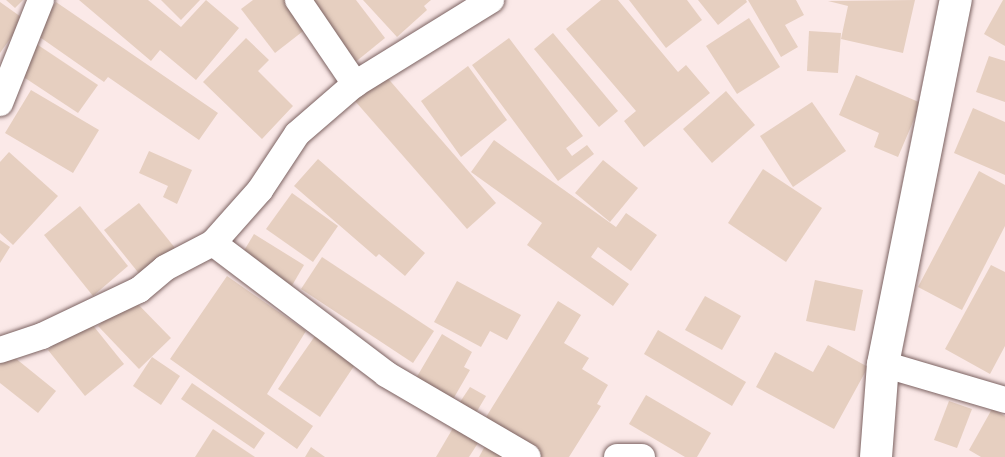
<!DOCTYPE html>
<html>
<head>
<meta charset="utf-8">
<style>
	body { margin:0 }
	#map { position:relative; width:1005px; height:457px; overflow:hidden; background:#fbe9e8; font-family:Montserrat,sans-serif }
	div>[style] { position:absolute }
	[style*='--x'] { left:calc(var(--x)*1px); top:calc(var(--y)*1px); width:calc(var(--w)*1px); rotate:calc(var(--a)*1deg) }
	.building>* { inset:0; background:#e6cfc0 }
	.roads { filter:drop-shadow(0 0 2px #7b6261) drop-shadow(0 0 2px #7b6261) }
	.minor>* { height:26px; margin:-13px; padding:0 13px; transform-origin:13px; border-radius:13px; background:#fff }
	.tertiary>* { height:32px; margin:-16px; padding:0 16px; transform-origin:16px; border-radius:16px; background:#fff }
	span { translate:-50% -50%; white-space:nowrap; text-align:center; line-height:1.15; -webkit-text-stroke:4.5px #fbe9e8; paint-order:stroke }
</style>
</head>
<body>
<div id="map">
	<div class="building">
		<i style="clip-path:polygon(6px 0,23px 0,15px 8px)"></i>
		<i style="clip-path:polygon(79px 0,148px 0,181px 27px,206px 0,239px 28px,196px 80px,160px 50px,151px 61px)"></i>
		<i style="clip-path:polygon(161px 0,200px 0,181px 20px)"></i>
		<i style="clip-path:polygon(253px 0,291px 0,311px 25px,275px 53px,241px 9px)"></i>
		<i style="clip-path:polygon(305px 0,356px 0,385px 38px,353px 64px)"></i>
		<i style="clip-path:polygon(363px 0,431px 0,424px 6px,427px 10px,397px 37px)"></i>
		<i style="clip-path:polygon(601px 0,618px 0,678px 72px,686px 65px,710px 93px,644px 147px,624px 121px,636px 111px,566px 29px)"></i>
		<i style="clip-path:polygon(629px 0,687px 0,702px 20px,666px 48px)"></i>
		<i style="clip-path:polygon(698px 0,746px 0,747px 2px,718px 25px)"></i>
		<i style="clip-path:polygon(748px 0,796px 0,804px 15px,785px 25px,798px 47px,781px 57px)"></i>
		<i style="clip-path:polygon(915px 0,903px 53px,841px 39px,848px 6px,828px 1px)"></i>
		<i style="clip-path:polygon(1003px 0,1005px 0,1005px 46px,984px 34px)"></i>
		<i style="clip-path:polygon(0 2px,24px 19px,0 53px)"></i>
		<i style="clip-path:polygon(56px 2px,218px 113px,199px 140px,108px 77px,104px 82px,34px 33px)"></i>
		<i style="clip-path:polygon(749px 18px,780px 67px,737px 94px,706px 46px)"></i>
		<i style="clip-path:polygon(809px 31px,841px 33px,838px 73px,807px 71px)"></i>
		<i style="clip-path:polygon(553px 33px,618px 111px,599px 127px,534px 49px)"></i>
		<i style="clip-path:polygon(246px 38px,269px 60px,258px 71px,293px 106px,262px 139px,203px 82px)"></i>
		<i style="clip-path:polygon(509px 38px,583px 136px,566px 148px,572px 156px,587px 145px,594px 154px,558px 181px,472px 65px)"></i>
		<i style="clip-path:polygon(35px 43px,98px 85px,78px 113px,16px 72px)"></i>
		<i style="clip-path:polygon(989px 56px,1005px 61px,1005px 102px,976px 92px)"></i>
		<i style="clip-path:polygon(468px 66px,507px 120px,461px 157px,421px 101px)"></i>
		<i style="clip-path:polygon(385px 75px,496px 203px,467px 229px,355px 101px)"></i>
		<i style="clip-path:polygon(856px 75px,921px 103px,898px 157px,874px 147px,879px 133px,839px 115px)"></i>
		<i style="clip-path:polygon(31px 90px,99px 130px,73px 173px,5px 133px)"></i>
		<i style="clip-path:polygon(726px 91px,755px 125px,712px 163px,683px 129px)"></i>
		<i style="clip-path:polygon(812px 102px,846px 151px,793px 187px,760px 136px)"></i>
		<i style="clip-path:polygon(973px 108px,1005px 122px,1005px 175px,954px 153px)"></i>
		<i style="clip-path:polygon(494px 140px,616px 227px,626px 213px,657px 235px,631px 271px,598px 247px,591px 257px,629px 284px,613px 306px,527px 245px,542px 223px,471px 172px)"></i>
		<i style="clip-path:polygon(149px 151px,192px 170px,177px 204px,163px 197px,168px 186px,139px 173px)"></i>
		<i style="clip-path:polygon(9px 152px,58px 196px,13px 245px,0 233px,0 162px)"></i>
		<i style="clip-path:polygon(318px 159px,425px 253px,405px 276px,379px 254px,376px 257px,294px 186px)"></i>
		<i style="clip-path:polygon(603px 160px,638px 188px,610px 222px,575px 193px)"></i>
		<i style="clip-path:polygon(763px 169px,822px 208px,786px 262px,728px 223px)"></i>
		<i style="clip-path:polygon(979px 171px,1005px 185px,1005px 226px,962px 310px,918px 287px)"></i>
		<i style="clip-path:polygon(292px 193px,338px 226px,313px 262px,266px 229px)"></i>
		<i style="clip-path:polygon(139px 203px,175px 248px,141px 276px,104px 230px)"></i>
		<i style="clip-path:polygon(80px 206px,128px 266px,93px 296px,44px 235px)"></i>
		<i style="clip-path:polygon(254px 234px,304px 265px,290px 289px,239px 259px)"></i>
		<i style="clip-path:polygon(0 240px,10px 247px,0 263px)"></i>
		<i style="clip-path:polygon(322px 257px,434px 331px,413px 363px,301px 289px)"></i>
		<i style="clip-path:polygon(991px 265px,1005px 272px,1005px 346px,990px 374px,945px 349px)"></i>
		<i style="clip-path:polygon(227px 276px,306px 331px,267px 394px,313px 426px,297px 449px,170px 359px)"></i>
		<i style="clip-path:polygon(815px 280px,863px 290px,855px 331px,806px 321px)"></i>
		<i style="clip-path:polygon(457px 281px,521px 315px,507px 340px,490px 331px,481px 347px,434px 322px)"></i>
		<i style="clip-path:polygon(130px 296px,171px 338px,139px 369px,98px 326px)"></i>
		<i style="clip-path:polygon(705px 296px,741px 316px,722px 350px,685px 330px)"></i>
		<i style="clip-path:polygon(558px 301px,581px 315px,564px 343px,589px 358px,582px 369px,608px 385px,597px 404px,601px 406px,569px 457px,539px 457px,483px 422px)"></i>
		<i style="clip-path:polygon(87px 318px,124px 364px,85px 396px,48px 350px)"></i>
		<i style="clip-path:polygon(658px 330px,746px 382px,732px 406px,644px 354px)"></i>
		<i style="clip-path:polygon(442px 334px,472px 352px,464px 367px,470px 370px,452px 401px,415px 380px)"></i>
		<i style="clip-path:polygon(315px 336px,356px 363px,320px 417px,278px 389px)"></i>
		<i style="clip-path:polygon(828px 345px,868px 367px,834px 429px,756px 387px,775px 352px,813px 372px)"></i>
		<i style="clip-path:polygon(9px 353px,56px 391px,38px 413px,0 383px,0 364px)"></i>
		<i style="clip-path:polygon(152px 357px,180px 376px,161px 405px,133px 386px)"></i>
		<i style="clip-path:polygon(192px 383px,265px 433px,254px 449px,181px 399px)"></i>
		<i style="clip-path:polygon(470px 387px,486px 396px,473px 418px,456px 408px)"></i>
		<i style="clip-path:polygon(646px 395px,711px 433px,697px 457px,685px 457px,629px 424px)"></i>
		<i style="clip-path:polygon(949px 401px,972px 409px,957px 448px,934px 440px)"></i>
		<i style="clip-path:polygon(992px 409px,1005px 416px,1005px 457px,981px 457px,969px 450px)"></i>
		<i style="clip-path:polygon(453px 428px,478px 443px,469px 457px,436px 457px)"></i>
		<i style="clip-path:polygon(213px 429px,255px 457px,195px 457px)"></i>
		<i style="clip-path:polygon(485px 446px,505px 457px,479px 457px)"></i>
		<i style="clip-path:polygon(311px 447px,325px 457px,305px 457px)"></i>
	</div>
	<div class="roads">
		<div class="minor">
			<i style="--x:298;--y:0;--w:102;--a:55.8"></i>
			<i style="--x:0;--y:103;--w:111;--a:-68.3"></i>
			<i style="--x:213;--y:243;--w:217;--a:37.1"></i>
			<i style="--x:386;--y:374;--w:164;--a:30.3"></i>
			<i style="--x:0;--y:350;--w:44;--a:-18.4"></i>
			<i style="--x:42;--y:336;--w:107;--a:-25.4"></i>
			<i style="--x:139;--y:290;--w:34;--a:-40"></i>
			<i style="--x:165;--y:268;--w:54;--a:-27.5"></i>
			<i style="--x:213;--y:243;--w:71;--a:-48.4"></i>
			<i style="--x:260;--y:190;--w:67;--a:-56.5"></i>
			<i style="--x:297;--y:134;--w:77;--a:-40.8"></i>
			<i style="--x:355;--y:84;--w:160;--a:-31.7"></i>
			<i style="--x:883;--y:364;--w:127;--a:16.4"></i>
			<i style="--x:617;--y:457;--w:25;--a:0"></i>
		</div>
		<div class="tertiary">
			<i style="--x:876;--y:457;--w:93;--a:-85.7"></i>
			<i style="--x:883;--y:364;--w:371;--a:-78.7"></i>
		</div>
	</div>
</div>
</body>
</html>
